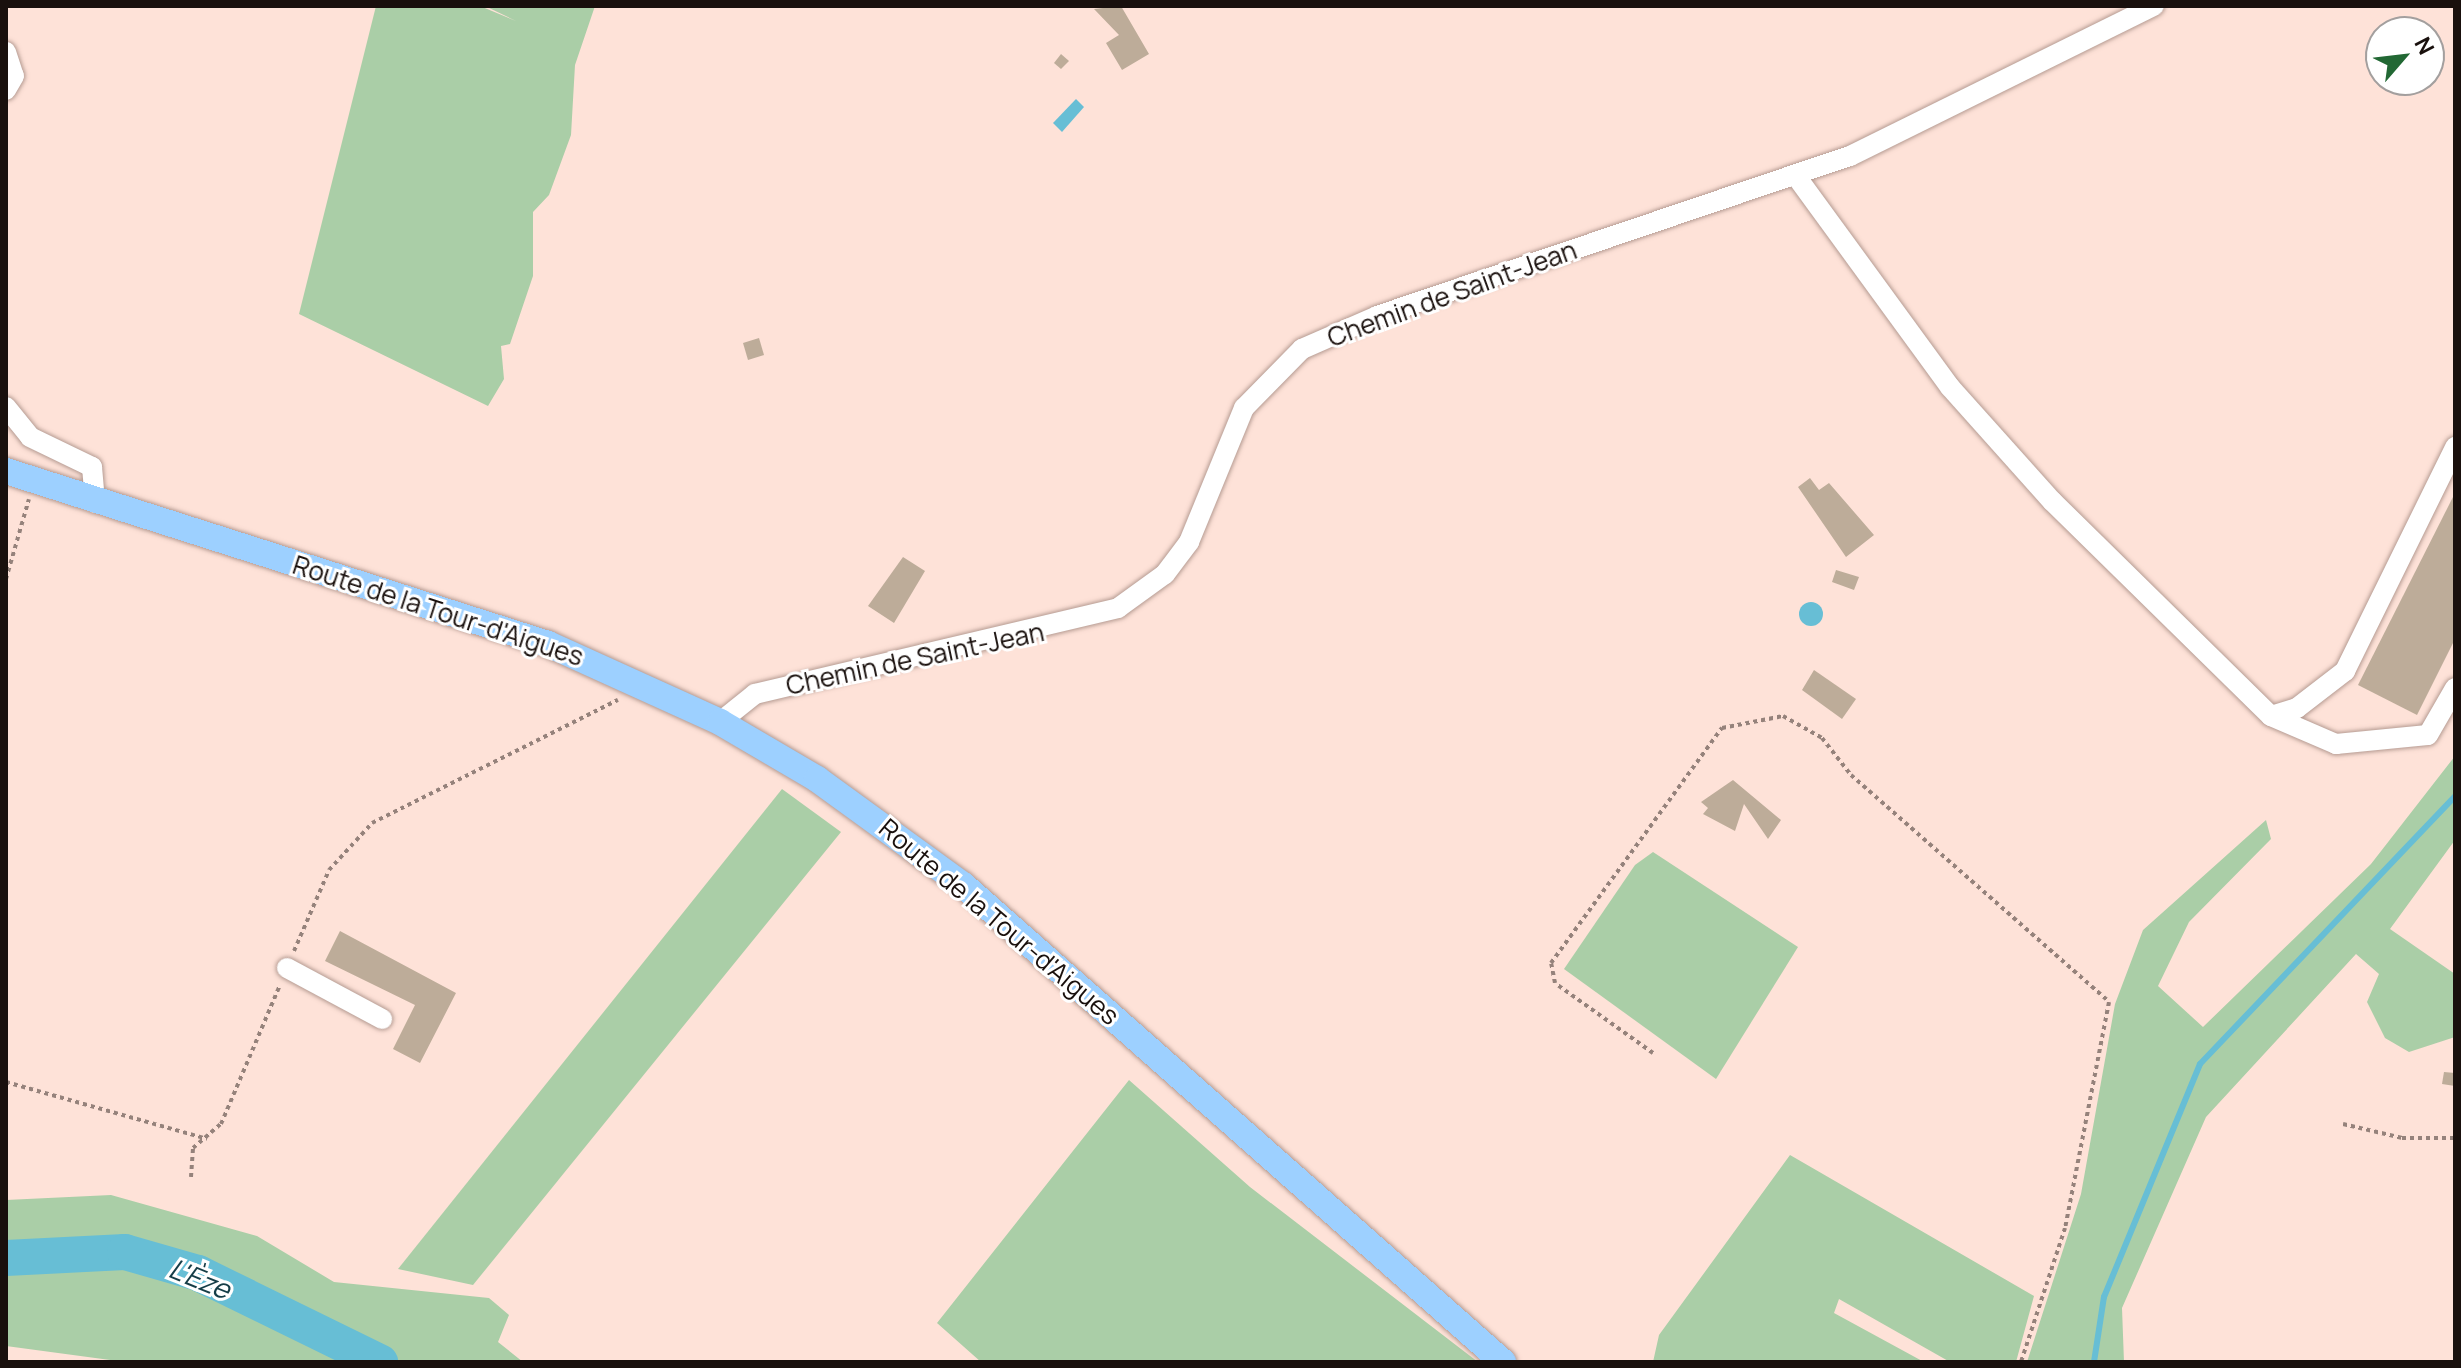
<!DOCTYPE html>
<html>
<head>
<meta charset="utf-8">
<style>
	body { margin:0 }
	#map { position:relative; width:2461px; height:1368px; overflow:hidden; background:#fee2d8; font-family:Manrope,sans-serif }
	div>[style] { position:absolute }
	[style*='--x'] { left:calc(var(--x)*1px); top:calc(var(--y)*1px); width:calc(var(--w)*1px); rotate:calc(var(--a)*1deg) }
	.green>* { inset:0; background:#aacea7 }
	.water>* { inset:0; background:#67bed5 }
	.round { border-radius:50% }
	.stream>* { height:6px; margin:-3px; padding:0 3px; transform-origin:3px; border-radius:3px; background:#67bed5 }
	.river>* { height:36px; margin:-18px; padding:0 18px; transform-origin:18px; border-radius:18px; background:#67bed5 }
	.building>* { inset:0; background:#bdac99 }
	.path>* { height:4px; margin-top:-2px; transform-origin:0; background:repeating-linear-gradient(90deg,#95827b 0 4px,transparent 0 8px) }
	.roads { filter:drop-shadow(0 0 2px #b59b92) drop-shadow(0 0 2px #b59b92) }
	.minor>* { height:20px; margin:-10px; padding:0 10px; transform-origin:10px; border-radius:10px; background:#fff }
	.major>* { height:26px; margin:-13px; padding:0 13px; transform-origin:13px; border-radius:13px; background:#9dd0ff }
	span { translate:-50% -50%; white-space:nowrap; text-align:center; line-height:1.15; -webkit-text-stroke:6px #fff; paint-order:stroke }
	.street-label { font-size:26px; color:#19100d }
	.water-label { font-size:28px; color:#153d47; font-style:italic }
	.frame { position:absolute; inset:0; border:8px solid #19100d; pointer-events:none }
	.north { position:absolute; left:2365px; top:16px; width:80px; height:80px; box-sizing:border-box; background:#fff; border:2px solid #a39f9e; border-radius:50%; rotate:62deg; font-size:22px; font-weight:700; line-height:32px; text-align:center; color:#19100d }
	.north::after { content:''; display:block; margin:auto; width:28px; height:36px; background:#226834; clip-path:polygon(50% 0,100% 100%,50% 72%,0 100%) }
</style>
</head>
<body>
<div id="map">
	<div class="green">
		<i style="clip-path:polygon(376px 6px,480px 6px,516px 21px,485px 6px,595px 6px,575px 65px,571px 135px,549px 195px,533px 212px,533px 276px,510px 344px,501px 346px,504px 379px,488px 406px,299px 314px)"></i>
		<i style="clip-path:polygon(2455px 756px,2455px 840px,2390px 929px,2455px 974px,2455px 1037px,2409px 1052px,2385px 1038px,2367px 1002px,2379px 974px,2356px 954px,2206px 1117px,2122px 1308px,2124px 1362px,2027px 1362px,2081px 1194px,2115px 1004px,2143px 930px,2266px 820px,2271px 839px,2189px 922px,2158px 986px,2203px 1027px,2371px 864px)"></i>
		<i style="clip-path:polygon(782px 789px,841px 832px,473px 1285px,398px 1269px)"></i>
		<i style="clip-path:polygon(1653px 852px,1798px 947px,1716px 1079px,1564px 969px,1635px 865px)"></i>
		<i style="clip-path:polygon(1129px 1080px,1250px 1187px,1478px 1362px,981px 1362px,937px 1323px)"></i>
		<i style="clip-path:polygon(1790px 1155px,2034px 1296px,2016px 1362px,1950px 1362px,1839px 1299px,1834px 1313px,1924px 1362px,1653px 1362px,1659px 1335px)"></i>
		<i style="clip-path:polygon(111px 1195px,257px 1236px,334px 1282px,489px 1298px,509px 1315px,498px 1342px,523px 1362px,125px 1362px,6px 1346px,6px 1200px)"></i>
	</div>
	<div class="water">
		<i style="clip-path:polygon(1076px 99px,1084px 107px,1062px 132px,1053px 123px)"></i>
		<i class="round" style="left:1799px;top:602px;width:24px;height:24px"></i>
	</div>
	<div class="stream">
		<i style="--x:2094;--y:1362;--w:66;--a:-81.3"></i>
		<i style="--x:2104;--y:1297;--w:252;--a:-67.6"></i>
		<i style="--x:2200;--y:1064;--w:370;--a:-46.4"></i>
	</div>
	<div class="river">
		<i style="--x:6;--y:1258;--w:119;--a:-2.9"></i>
		<i style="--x:125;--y:1252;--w:76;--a:16"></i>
		<i style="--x:198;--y:1273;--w:203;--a:26.1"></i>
	</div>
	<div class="building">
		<i style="clip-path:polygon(1121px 6px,1149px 54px,1122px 70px,1106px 43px,1119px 35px,1094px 9px)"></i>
		<i style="clip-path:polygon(1061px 54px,1069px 61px,1061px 69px,1054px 63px)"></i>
		<i style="clip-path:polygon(759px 338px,764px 355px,748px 360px,743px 343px)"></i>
		<i style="clip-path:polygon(1810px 478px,1819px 490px,1829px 483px,1874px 535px,1846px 557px,1798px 487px)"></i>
		<i style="clip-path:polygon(2455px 493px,2455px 639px,2417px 715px,2358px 685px)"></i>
		<i style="clip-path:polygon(903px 557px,925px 571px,894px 623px,868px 606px)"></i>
		<i style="clip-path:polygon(1836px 570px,1859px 577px,1854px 590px,1832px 582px)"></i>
		<i style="clip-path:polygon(1814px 670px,1856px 699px,1842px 719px,1802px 690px)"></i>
		<i style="clip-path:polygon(1733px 780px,1781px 820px,1768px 839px,1744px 804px,1735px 831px,1703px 814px,1708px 808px,1701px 802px)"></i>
		<i style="clip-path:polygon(340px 931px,456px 993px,420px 1063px,393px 1049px,415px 1005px,325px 961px)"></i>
		<i style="clip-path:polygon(2444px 1072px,2455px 1073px,2455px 1086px,2442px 1084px)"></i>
	</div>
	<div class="path">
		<i style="--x:6;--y:579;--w:83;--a:-74"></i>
		<i style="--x:294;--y:951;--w:88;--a:-66.6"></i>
		<i style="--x:329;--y:870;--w:64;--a:-47.5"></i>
		<i style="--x:372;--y:823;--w:275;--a:-26.6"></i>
		<i style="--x:1653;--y:1053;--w:120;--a:-144.5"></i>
		<i style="--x:1555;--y:983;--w:20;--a:-101"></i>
		<i style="--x:1551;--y:963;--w:291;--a:-54"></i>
		<i style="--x:1722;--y:728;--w:62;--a:-11.1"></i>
		<i style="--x:1783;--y:716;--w:45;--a:29.4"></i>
		<i style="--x:1822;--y:738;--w:47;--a:51.9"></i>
		<i style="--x:1851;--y:775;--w:344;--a:41.3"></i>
		<i style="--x:2109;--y:1002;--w:230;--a:101"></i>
		<i style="--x:2065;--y:1228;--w:141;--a:108.2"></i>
		<i style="--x:6;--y:1082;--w:209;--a:15.8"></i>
		<i style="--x:2343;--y:1124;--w:61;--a:13.3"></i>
		<i style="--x:2402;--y:1138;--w:53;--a:0"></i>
		<i style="--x:191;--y:1177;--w:29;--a:-86"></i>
		<i style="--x:193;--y:1148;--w:37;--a:-41"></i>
		<i style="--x:221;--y:1124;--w:151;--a:-67"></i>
	</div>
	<div class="roads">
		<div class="minor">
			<i style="--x:6;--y:52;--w:25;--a:72"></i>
			<i style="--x:14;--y:76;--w:16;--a:120"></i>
			<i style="--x:1796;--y:176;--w:261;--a:53.9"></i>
			<i style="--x:1950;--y:387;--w:153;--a:48.2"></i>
			<i style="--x:2052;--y:501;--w:307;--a:44.5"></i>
			<i style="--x:2271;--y:716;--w:27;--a:-17"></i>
			<i style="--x:2297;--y:708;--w:61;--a:-37.6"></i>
			<i style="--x:2345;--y:671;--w:250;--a:-63.8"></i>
			<i style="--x:6;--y:407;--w:38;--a:51"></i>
			<i style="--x:30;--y:437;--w:69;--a:25.8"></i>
			<i style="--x:92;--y:467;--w:36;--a:85"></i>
			<i style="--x:2271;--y:716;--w:71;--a:23.3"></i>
			<i style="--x:2336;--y:744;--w:92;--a:-5.6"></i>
			<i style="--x:2428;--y:735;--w:54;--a:-60.1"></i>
			<i style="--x:720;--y:722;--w:45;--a:-38.7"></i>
			<i style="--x:755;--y:694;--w:373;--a:-13.3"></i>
			<i style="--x:1118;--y:608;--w:58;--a:-35.9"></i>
			<i style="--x:1165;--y:574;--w:40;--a:-53"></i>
			<i style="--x:1189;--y:542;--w:145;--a:-67.7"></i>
			<i style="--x:1244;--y:408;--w:83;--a:-45.5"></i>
			<i style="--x:1302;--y:349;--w:82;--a:-23.7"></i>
			<i style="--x:1377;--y:316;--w:499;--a:-18.7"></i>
			<i style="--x:1850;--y:156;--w:339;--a:-26.3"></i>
			<i style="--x:287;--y:968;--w:108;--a:28.2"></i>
		</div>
		<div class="major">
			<i style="--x:6;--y:471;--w:569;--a:17.7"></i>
			<i style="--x:548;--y:644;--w:189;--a:24.4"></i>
			<i style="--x:720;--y:722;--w:113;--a:30.4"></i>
			<i style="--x:817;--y:779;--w:180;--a:36"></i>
			<i style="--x:963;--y:885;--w:721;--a:41.46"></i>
		</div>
	</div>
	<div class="street-label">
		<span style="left:1452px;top:294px;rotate:-20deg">Chemin de Saint-Jean</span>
		<span style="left:438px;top:611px;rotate:18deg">Route de la Tour-d'Aigues</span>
		<span style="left:915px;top:659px;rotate:-12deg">Chemin de Saint-Jean</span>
		<span style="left:999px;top:922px;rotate:40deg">Route de la Tour-d'Aigues</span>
	</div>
	<div class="water-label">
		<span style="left:200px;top:1278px;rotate:22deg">L'Èze</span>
	</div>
	<div class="frame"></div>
	<div class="north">N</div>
</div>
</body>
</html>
